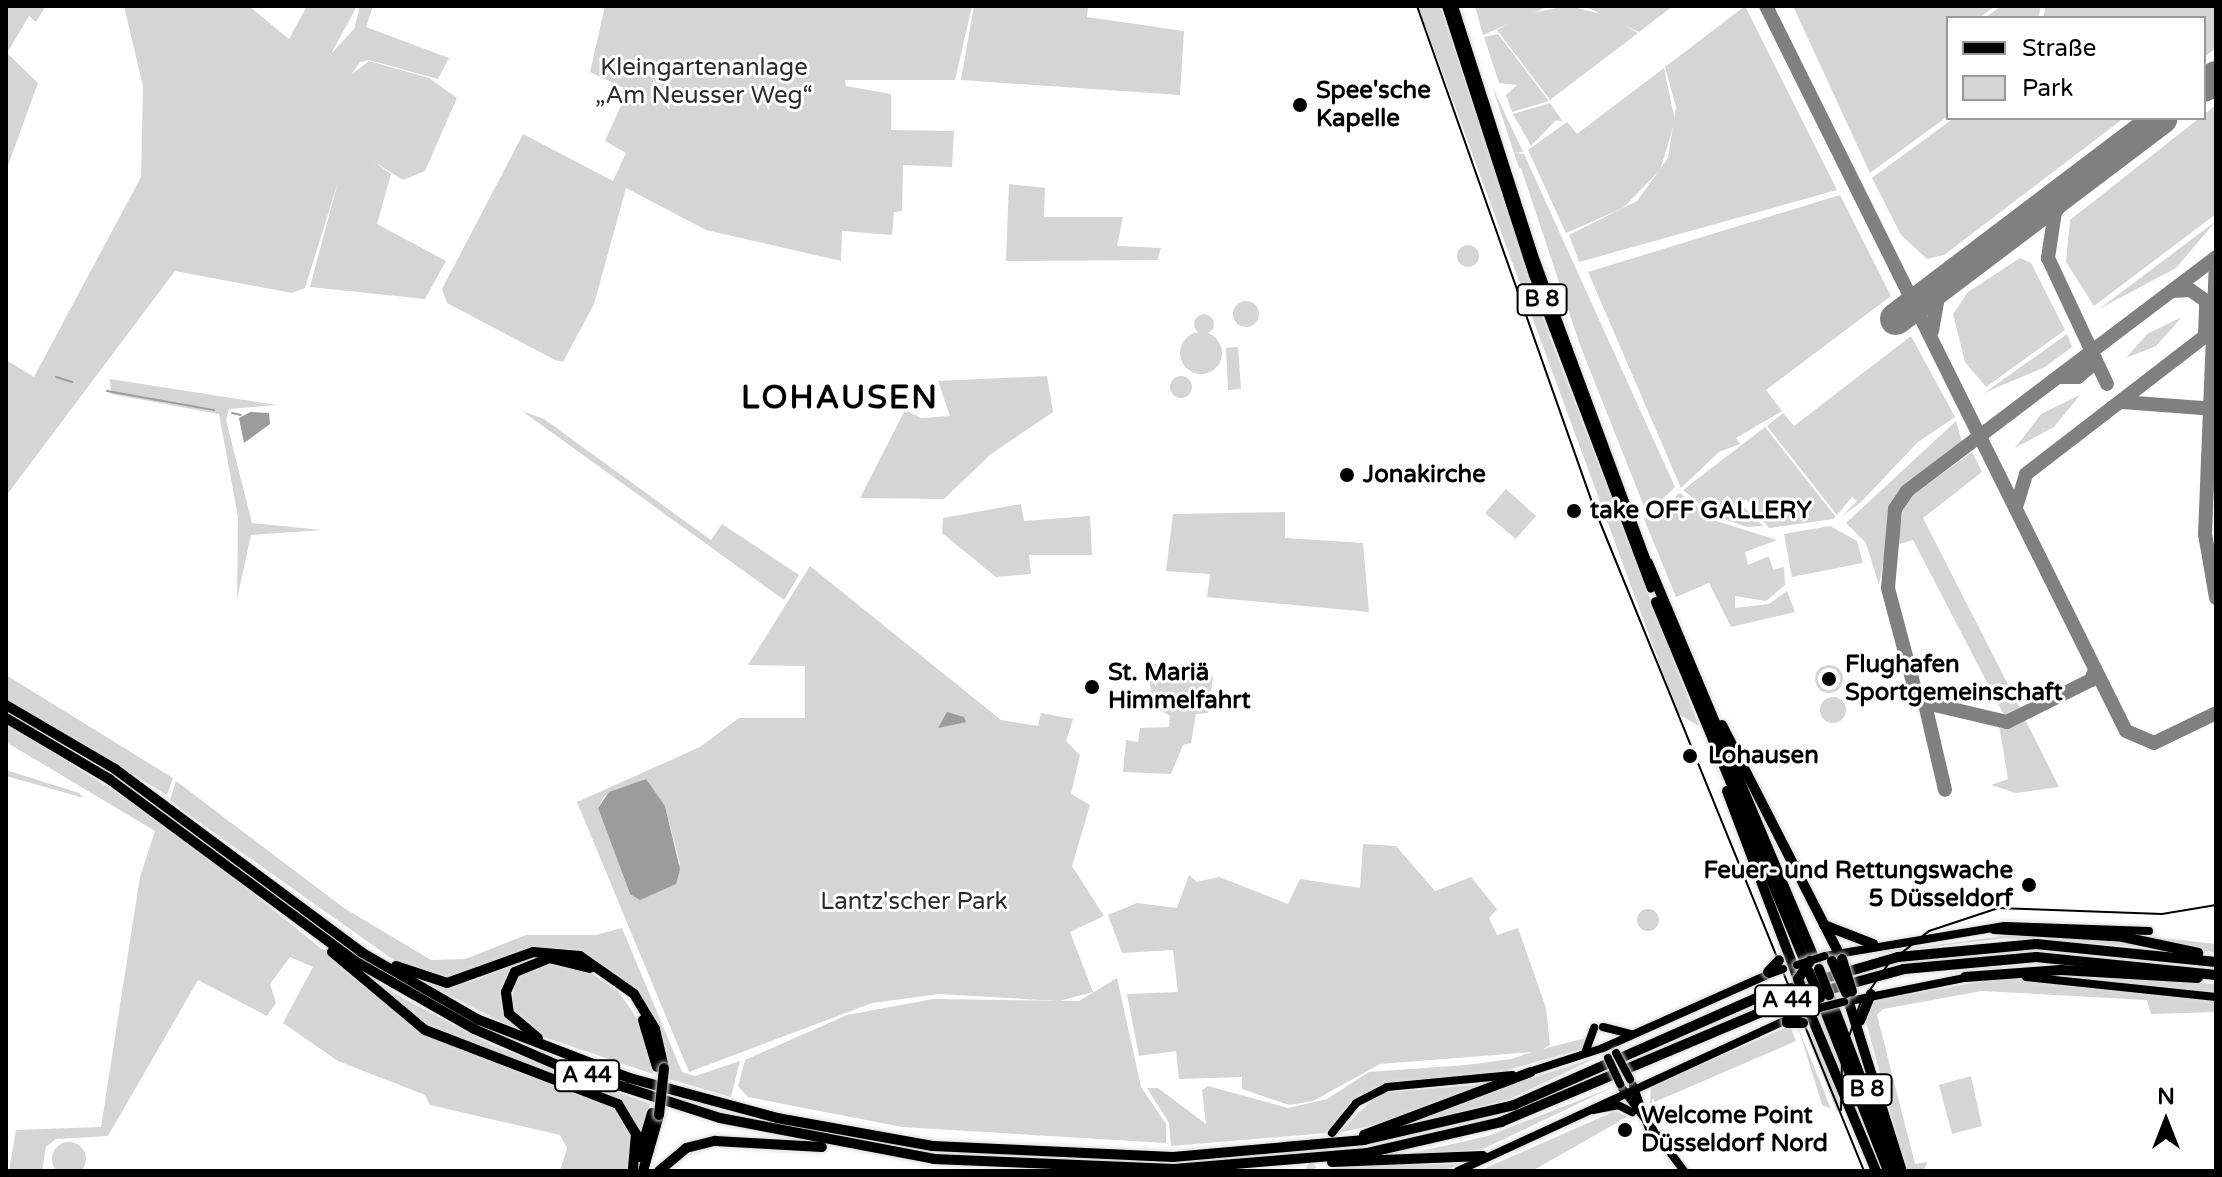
<!DOCTYPE html>
<html>
<head>
<meta charset="utf-8">
<style>
	body { margin:0 }
	#map { position:relative; width:2222px; height:1177px; overflow:hidden; background:#fff; font-family:"Varela Round",sans-serif }
	div>[style] { position:absolute }
	[style*='--x'] { left:calc(var(--x)*1px); top:calc(var(--y)*1px); width:calc(var(--w)*1px); rotate:calc(var(--a)*1deg) }
	.green>* { inset:0; background:#d5d5d5 }
	.round { border-radius:50% }
	.water>* { inset:0; background:#9c9c9c }
	.stream>* { height:2px; margin:-1px; padding:0 1px; transform-origin:1px; border-radius:1px; background:#9c9c9c }
	.taxiway>* { height:14px; margin:-7px; padding:0 7px; transform-origin:7px; border-radius:7px; background:#808080 }
	.runway>* { height:32px; margin:-16px; padding:0 16px; transform-origin:16px; border-radius:16px; background:#808080 }
	.major-tunnel>* { height:8px; margin-top:-4px; transform-origin:0; background:repeating-linear-gradient(90deg,#d9d9d9 0 8px,transparent 0 12px) }
	.roads { filter:drop-shadow(0 0 2px #dbdbdb) drop-shadow(0 0 2px #dbdbdb) }
	.major>* { height:8px; margin:-4px; padding:0 4px; transform-origin:4px; border-radius:4px; background:#000 }
	.highway>* { height:10px; margin:-5px; padding:0 5px; transform-origin:5px; border-radius:5px; background:#000 }
	.tram>* { height:2px; margin:-1px; padding:0 1px; transform-origin:1px; border-radius:1px; background:#000 }
	.bridges { filter:drop-shadow(0 0 2px #dbdbdb) drop-shadow(0 0 2px #dbdbdb) }
	.major-bridge>* { height:8px; margin:-4px; padding:0 4px; transform-origin:4px; border-radius:4px; background:#000 }
	.highway-bridge>* { height:10px; margin:-5px; padding:0 5px; transform-origin:5px; border-radius:5px; background:#000 }
	.dots>* { width:22px; height:22px; translate:-50% -50%; box-sizing:border-box; border:4px solid #fff; border-radius:50% }
	span { translate:-50% -50%; white-space:nowrap; text-align:center; line-height:1.15; -webkit-text-stroke:6px #fff; paint-order:stroke }
	.shield-label span { padding:2px 6px; background:#fff; border:2px solid; border-radius:6px; -webkit-text-stroke-width:0 }
	.shield-label { font-size:22px; color:#000; font-weight:700 }
	.park-label { font-size:24px; color:#2c2c2c }
	.poi-label { font-size:24px; color:#000; font-weight:700 }
	.left { translate:0 -50%; text-align:left }
	.right { translate:-100% -50%; text-align:right }
	.district-label { font-size:32px; color:#000; font-weight:700; letter-spacing:2px }
	.frame { position:absolute; inset:0; border:8px solid #000; pointer-events:none }
	.legend { position:absolute; left:1946px; top:16px; width:260px; height:104px; box-sizing:border-box; background:#fff; border:2px solid #999; margin:0; padding:10px 14px; list-style:none; font-size:24px; color:#000 }
	.legend li { display:flex; align-items:center; gap:16px; height:40px }
	.legend b { width:40px; border:2px solid #999 }
	.north { position:absolute; left:2126px; top:1081px; width:80px; height:80px; -webkit-text-stroke:6px #fff; paint-order:stroke; rotate:0deg; font-size:22px; font-weight:700; line-height:32px; text-align:center; color:#000 }
	.north::after { content:''; display:block; margin:auto; width:28px; height:36px; background:#000; clip-path:polygon(50% 0,100% 100%,50% 72%,0 100%) }
</style>
</head>
<body>
<div id="map">
	<div class="green">
		<i style="clip-path:polygon(6px 6px,46px 6px,36px 22px,29px 16px,7px 53px,38px 83px,6px 171px)"></i>
		<i style="clip-path:polygon(124px 6px,249px 6px,289px 39px,307px 6px,357px 6px,331px 54px,354px 29px,360px 6px,373px 6px,366px 27px,449px 58px,438px 79px,369px 60px,360px 62px,352px 74px,369px 61px,429px 78px,457px 98px,425px 171px,403px 180px,373px 161px,391px 174px,377px 224px,446px 261px,425px 299px,310px 287px,338px 182px,305px 288px,292px 293px,175px 271px,6px 496px,6px 360px,34px 377px,141px 177px,143px 86px)"></i>
		<i style="clip-path:polygon(605px 6px,972px 6px,955px 80px,845px 80px,846px 86px,891px 94px,891px 130px,954px 131px,952px 167px,903px 165px,902px 211px,894px 212px,892px 235px,842px 231px,841px 261px,706px 230px,626px 188px,594px 304px,563px 362px,555px 360px,447px 303px,442px 289px,523px 134px,613px 181px,626px 153px,605px 141px,628px 90px,590px 72px)"></i>
		<i style="clip-path:polygon(974px 6px,1088px 6px,1087px 17px,1184px 31px,1180px 95px,961px 80px)"></i>
		<i style="clip-path:polygon(1418px 6px,1440px 6px,1550px 338px,1699px 726px,1678px 714px)"></i>
		<i style="clip-path:polygon(1475px 6px,1549px 6px,1483px 35px)"></i>
		<i style="clip-path:polygon(1568px 6px,1610px 16px,1638px 33px,1550px 100px,1497px 30px,1526px 14px)"></i>
		<i style="clip-path:polygon(1584px 6px,1673px 6px,1639px 32px)"></i>
		<i style="clip-path:polygon(1745px 6px,1837px 190px,1579px 262px,1569px 235px,1637px 201px,1668px 158px,1676px 107px,1665px 67px)"></i>
		<i style="clip-path:polygon(1793px 6px,1995px 6px,1979px 18px,1948px 18px,1948px 116px,1870px 173px)"></i>
		<i style="clip-path:polygon(2001px 6px,2041px 6px,2038px 18px,1985px 18px)"></i>
		<i style="clip-path:polygon(2046px 6px,2216px 6px,2216px 48px,2204px 57px,2204px 18px,2043px 18px)"></i>
		<i style="clip-path:polygon(1498px 34px,1549px 101px,1512px 112px,1506px 95px,1517px 85px,1499px 83px,1484px 37px)"></i>
		<i style="clip-path:polygon(1664px 68px,1675px 121px,1660px 170px,1623px 208px,1566px 233px,1528px 150px,1567px 122px,1577px 134px)"></i>
		<i style="clip-path:polygon(1492px 86px,1523px 152px,1514px 153px,1524px 154px,1675px 487px,1647px 514px,1580px 345px,1521px 168px,1519px 168px)"></i>
		<i style="clip-path:polygon(1550px 103px,1563px 122px,1556px 120px,1531px 146px,1513px 114px)"></i>
		<i style="clip-path:polygon(2216px 105px,2216px 214px,2094px 306px,2066px 262px,2070px 220px)"></i>
		<i style="clip-path:polygon(1954px 118px,2124px 118px,1944px 255px,1927px 259px,1901px 235px,1872px 178px)"></i>
		<i style="clip-path:polygon(1009px 184px,1045px 188px,1044px 217px,1123px 217px,1117px 246px,1161px 248px,1157px 260px,1006px 261px)"></i>
		<i style="clip-path:polygon(1840px 195px,1891px 296px,1766px 390px,1782px 411px,1736px 438px,1740px 444px,1719px 452px,1681px 488px,1588px 272px)"></i>
		<i style="clip-path:polygon(2216px 221px,2176px 268px,2099px 309px)"></i>
		<i class="round" style="left:1457px;top:245px;width:22px;height:22px"></i>
		<i style="clip-path:polygon(2020px 258px,2031px 263px,2065px 330px,1986px 387px,1965px 362px,1953px 314px,1968px 292px)"></i>
		<i class="round" style="left:1233px;top:301px;width:26px;height:26px"></i>
		<i class="round" style="left:1194px;top:314px;width:20px;height:20px"></i>
		<i style="clip-path:polygon(2182px 317px,2156px 346px,2126px 358px,2147px 334px)"></i>
		<i class="round" style="left:1180px;top:332px;width:42px;height:42px"></i>
		<i style="clip-path:polygon(2067px 334px,2072px 347px,2045px 367px,1984px 393px)"></i>
		<i style="clip-path:polygon(1911px 336px,1955px 417px,1918px 442px,1861px 502px,1840px 518px,1857px 501px,1852px 497px,1837px 515px,1767px 426px,1783px 413px,1794px 426px)"></i>
		<i style="clip-path:polygon(1238px 347px,1241px 389px,1228px 390px,1226px 348px)"></i>
		<i class="round" style="left:1170px;top:376px;width:22px;height:22px"></i>
		<i style="clip-path:polygon(1047px 376px,1053px 412px,991px 454px,944px 499px,860px 498px,905px 410px,921px 418px,950px 416px,938px 381px)"></i>
		<i style="clip-path:polygon(110px 379px,277px 405px,229px 409px,226px 420px,252px 523px,322px 530px,251px 535px,237px 599px,238px 517px,219px 414px,111px 394px)"></i>
		<i style="clip-path:polygon(2080px 395px,2054px 427px,2015px 448px,2041px 414px)"></i>
		<i style="clip-path:polygon(522px 411px,544px 419px,711px 540px,722px 524px,799px 575px,784px 600px)"></i>
		<i style="clip-path:polygon(1956px 421px,1962px 442px,1895px 499px,1879px 585px,1866px 543px,1846px 523px)"></i>
		<i style="clip-path:polygon(1765px 427px,1835px 516px,1834px 519px,1769px 528px,1746px 499px,1741px 504px,1763px 526px,1747px 527px,1715px 516px,1683px 490px)"></i>
		<i style="clip-path:polygon(1972px 452px,1982px 472px,1923px 518px,2021px 710px,2005px 717px,1913px 540px,1896px 545px,1905px 501px)"></i>
		<i style="clip-path:polygon(1506px 489px,1536px 516px,1516px 539px,1485px 513px)"></i>
		<i style="clip-path:polygon(1680px 493px,1713px 520px,1777px 540px,1745px 552px,1748px 565px,1769px 556px,1773px 570px,1784px 567px,1785px 585px,1766px 601px,1735px 596px,1735px 608px,1769px 604px,1787px 591px,1795px 612px,1731px 627px,1709px 583px,1676px 597px,1644px 519px)"></i>
		<i style="clip-path:polygon(1021px 504px,1024px 521px,1090px 516px,1092px 555px,1029px 555px,1031px 574px,996px 577px,942px 533px,943px 518px)"></i>
		<i style="clip-path:polygon(1285px 512px,1285px 538px,1363px 543px,1369px 612px,1207px 597px,1210px 574px,1166px 571px,1173px 514px)"></i>
		<i style="clip-path:polygon(1830px 526px,1857px 541px,1863px 563px,1792px 577px,1784px 534px)"></i>
		<i style="clip-path:polygon(evenodd,810px 566px,1001px 720px,1038px 726px,1041px 713px,1073px 719px,1066px 741px,1080px 755px,1071px 794px,1090px 805px,1072px 866px,1104px 916px,1070px 932px,1093px 992px,1059px 1001px,939px 994px,872px 1003px,689px 1072px,577px 802px,700px 747px,739px 718px,805px 718px,805px 666px,748px 665px,810px 566px,649px 786px,665px 806px,680px 864px,630px 894px,598px 808px,605px 795px,649px 786px)"></i>
		<i style="clip-path:polygon(1147px 662px,1213px 677px,1208px 713px,1196px 714px,1191px 743px,1183px 745px,1171px 774px,1123px 772px,1126px 740px,1138px 742px,1140px 728px,1169px 727px,1170px 716px,1153px 706px)"></i>
		<i class="round" style="left:1815px;top:665px;width:28px;height:28px"></i>
		<i style="clip-path:polygon(6px 675px,173px 778px,167px 795px,6px 699px)"></i>
		<i class="round" style="left:1820px;top:697px;width:26px;height:26px"></i>
		<i style="clip-path:polygon(2025px 719px,2059px 787px,2016px 793px,1991px 785px,2008px 779px,1999px 725px)"></i>
		<i style="clip-path:polygon(6px 723px,174px 829px,319px 947px,401px 997px,494px 1046px,650px 1104px,628px 1171px,560px 1171px,567px 1148px,560px 1135px,430px 1105px,425px 1095px,338px 1061px,283px 1023px,313px 967px,290px 957px,270px 984px,276px 1003px,267px 1016px,198px 980px,108px 1136px,56px 1139px,46px 1147px,42px 1171px,9px 1171px,16px 1130px,101px 1127px,140px 877px,155px 831px,6px 742px)"></i>
		<i style="clip-path:polygon(6px 770px,79px 793px,84px 798px,6px 776px)"></i>
		<i style="clip-path:polygon(176px 781px,344px 908px,431px 960px,465px 959px,526px 935px,596px 935px,622px 928px,682px 1072px,695px 1076px,740px 1061px,731px 1097px,669px 1079px,639px 994px,593px 958px,539px 948px,447px 979px,405px 968px,182px 810px,170px 800px)"></i>
		<i style="clip-path:polygon(1363px 844px,1396px 846px,1435px 891px,1471px 877px,1497px 909px,1489px 918px,1497px 935px,1518px 928px,1546px 1008px,1550px 1045px,1543px 1049px,1586px 1038px,1586px 1048px,1486px 1076px,1381px 1085px,1352px 1100px,1327px 1133px,1171px 1146px,1169px 1123px,1147px 1088px,1158px 1088px,1206px 1124px,1202px 1090px,1208px 1086px,1288px 1108px,1327px 1099px,1369px 1072px,1466px 1065px,1511px 1059px,1532px 1052px,1380px 1064px,1313px 1101px,1289px 1105px,1242px 1089px,1242px 1077px,1179px 1079px,1176px 1051px,1139px 1056px,1127px 994px,1178px 992px,1173px 950px,1122px 953px,1108px 915px,1137px 903px,1177px 908px,1189px 875px,1197px 882px,1219px 877px,1288px 904px,1300px 879px,1360px 888px)"></i>
		<i class="round" style="left:1637px;top:909px;width:22px;height:22px"></i>
		<i style="clip-path:polygon(2072px 928px,2216px 944px,2216px 953px,2156px 941px)"></i>
		<i style="clip-path:polygon(2017px 934px,2111px 939px,2149px 947px,2006px 938px,1847px 957px)"></i>
		<i style="clip-path:polygon(532px 957px,512px 971px,502px 996px,515px 1029px,419px 980px,470px 982px)"></i>
		<i style="clip-path:polygon(543px 961px,585px 969px,618px 991px,643px 1027px,653px 1074px,535px 1034px,511px 1010px,515px 978px)"></i>
		<i style="clip-path:polygon(2024px 974px,2216px 984px,2216px 1012px,2151px 1014px,2147px 1000px,1982px 991px,1883px 1009px,1877px 1015px,1915px 1164px,1927px 1162px,1924px 1171px,1906px 1171px,1864px 1014px,1871px 1001px)"></i>
		<i style="clip-path:polygon(1117px 978px,1141px 1087px,1166px 1124px,1166px 1143px,902px 1127px,748px 1097px,738px 1086px,745px 1060px,847px 1015px,933px 999px,1079px 1001px)"></i>
		<i style="clip-path:polygon(1822px 1014px,1866px 1128px,1880px 1171px,1813px 1017px)"></i>
		<i style="clip-path:polygon(1790px 1026px,1796px 1041px,1650px 1104px,1651px 1086px)"></i>
		<i style="clip-path:polygon(1803px 1026px,1814px 1034px,1843px 1109px,1837px 1111px)"></i>
		<i style="clip-path:polygon(1798px 1027px,1831px 1109px,1822px 1105px)"></i>
		<i style="clip-path:polygon(1598px 1057px,1510px 1099px,1391px 1129px,1506px 1086px)"></i>
		<i style="clip-path:polygon(1971px 1076px,1982px 1126px,1952px 1134px,1939px 1085px)"></i>
		<i style="clip-path:polygon(1488px 1084px,1391px 1121px,1338px 1133px,1379px 1093px)"></i>
		<i style="clip-path:polygon(1613px 1087px,1483px 1149px,1390px 1158px,1488px 1136px)"></i>
		<i style="clip-path:polygon(1615px 1111px,1627px 1117px,1532px 1171px,1479px 1171px)"></i>
		<i class="round" style="left:52px;top:1142px;width:34px;height:34px"></i>
		<i style="clip-path:polygon(1460px 1164px,1445px 1171px,1315px 1171px,1360px 1165px)"></i>
	</div>
	<div class="water">
		<i style="clip-path:polygon(250px 412px,269px 413px,270px 424px,244px 443px,239px 418px)"></i>
		<i style="clip-path:polygon(947px 712px,964px 717px,966px 722px,938px 728px)"></i>
		<i style="clip-path:polygon(646px 779px,665px 806px,680px 869px,676px 884px,640px 900px,630px 894px,598px 808px,609px 792px)"></i>
	</div>
	<div class="stream">
		<i style="--x:56;--y:377;--w:17;--a:17"></i>
		<i style="--x:107;--y:391;--w:109;--a:10.1"></i>
		<i style="--x:232;--y:413;--w:9;--a:13"></i>
	</div>
	<div class="taxiway">
		<i style="--x:1766;--y:6;--w:809;--a:63.59"></i>
		<i style="--x:2126;--y:731;--w:30;--a:23"></i>
		<i style="--x:2154;--y:743;--w:69;--a:-25.8"></i>
		<i style="--x:2083;--y:178;--w:44;--a:129.5"></i>
		<i style="--x:2055;--y:212;--w:47;--a:98.7"></i>
		<i style="--x:2048;--y:258;--w:139;--a:64.9"></i>
		<i style="--x:2216;--y:261;--w:273;--a:92.3"></i>
		<i style="--x:2205;--y:534;--w:65;--a:80.2"></i>
		<i style="--x:1932;--y:331;--w:36;--a:-80"></i>
		<i style="--x:1938;--y:296;--w:29;--a:-49"></i>
		<i style="--x:2058;--y:377;--w:20;--a:0"></i>
		<i style="--x:2078;--y:377;--w:23;--a:-40"></i>
		<i style="--x:2122;--y:402;--w:94;--a:4.3"></i>
		<i style="--x:2017;--y:504;--w:31;--a:-73"></i>
		<i style="--x:2026;--y:474;--w:226;--a:-37.6"></i>
		<i style="--x:2205;--y:336;--w:35;--a:-88"></i>
		<i style="--x:2206;--y:301;--w:19;--a:-145"></i>
		<i style="--x:2190;--y:290;--w:18;--a:177"></i>
		<i style="--x:2095;--y:670;--w:11;--a:112"></i>
		<i style="--x:2091;--y:680;--w:94;--a:153.4"></i>
		<i style="--x:2007;--y:722;--w:91;--a:-166.7"></i>
		<i style="--x:1918;--y:701;--w:117;--a:-104.9"></i>
		<i style="--x:1888;--y:588;--w:79;--a:-84.9"></i>
		<i style="--x:1895;--y:509;--w:22;--a:-56"></i>
		<i style="--x:1907;--y:491;--w:388;--a:-37.1"></i>
		<i style="--x:1925;--y:704;--w:88;--a:76.9"></i>
	</div>
	<div class="runway">
		<i style="--x:2204;--y:86;--w:15;--a:-37"></i>
		<i style="--x:1896;--y:319;--w:333;--a:-37.1"></i>
	</div>
	<div class="major-tunnel">
		<i style="--x:1309;--y:1171;--w:36;--a:-58"></i>
	</div>
	<div class="roads">
		<div class="major">
			<i style="--x:1446;--y:6;--w:283;--a:72.1"></i>
			<i style="--x:1533;--y:275;--w:335;--a:69.4"></i>
			<i style="--x:1454;--y:6;--w:268;--a:72.2"></i>
			<i style="--x:1536;--y:261;--w:322;--a:69.7"></i>
			<i style="--x:1825;--y:956;--w:182;--a:-9.5"></i>
			<i style="--x:2005;--y:926;--w:144;--a:2"></i>
			<i style="--x:2026;--y:977;--w:191;--a:6"></i>
			<i style="--x:1845;--y:1002;--w:126;--a:-11.4"></i>
			<i style="--x:1603;--y:1027;--w:29;--a:14"></i>
			<i style="--x:1585;--y:1053;--w:27;--a:-70"></i>
			<i style="--x:1526;--y:1073;--w:81;--a:-18"></i>
			<i style="--x:1603;--y:1048;--w:182;--a:-24"></i>
			<i style="--x:1633;--y:1085;--w:47;--a:70"></i>
			<i style="--x:1622;--y:1088;--w:104;--a:53.2"></i>
			<i style="--x:1593;--y:1110;--w:25;--a:-11"></i>
			<i style="--x:1618;--y:1105;--w:16;--a:27"></i>
			<i style="--x:1332;--y:1133;--w:38;--a:-51"></i>
			<i style="--x:1356;--y:1103;--w:35;--a:-27"></i>
			<i style="--x:1387;--y:1087;--w:126;--a:-5.5"></i>
			<i style="--x:1458;--y:1171;--w:361;--a:-24.7"></i>
		</div>
		<div class="highway">
			<i style="--x:1648;--y:563;--w:438;--a:67.2"></i>
			<i style="--x:1656;--y:602;--w:399;--a:67.5"></i>
			<i style="--x:6;--y:705;--w:126;--a:30.4"></i>
			<i style="--x:115;--y:769;--w:307;--a:36.6"></i>
			<i style="--x:361;--y:952;--w:136;--a:30"></i>
			<i style="--x:479;--y:1020;--w:161;--a:21.1"></i>
			<i style="--x:629;--y:1078;--w:153;--a:15.1"></i>
			<i style="--x:777;--y:1118;--w:158;--a:10.2"></i>
			<i style="--x:933;--y:1146;--w:240;--a:2.6"></i>
			<i style="--x:1173;--y:1157;--w:192;--a:-5.1"></i>
			<i style="--x:1364;--y:1140;--w:154;--a:-13.1"></i>
			<i style="--x:1514;--y:1105;--w:266;--a:-23.8"></i>
			<i style="--x:1757;--y:998;--w:147;--a:-16.2"></i>
			<i style="--x:1898;--y:957;--w:139;--a:-5.4"></i>
			<i style="--x:2036;--y:944;--w:181;--a:5.7"></i>
			<i style="--x:6;--y:718;--w:120;--a:30.6"></i>
			<i style="--x:109;--y:779;--w:306;--a:36.5"></i>
			<i style="--x:355;--y:961;--w:137;--a:29.7"></i>
			<i style="--x:474;--y:1029;--w:96;--a:23.4"></i>
			<i style="--x:562;--y:1067;--w:166;--a:17.9"></i>
			<i style="--x:720;--y:1118;--w:218;--a:10.8"></i>
			<i style="--x:934;--y:1159;--w:240;--a:2.4"></i>
			<i style="--x:1174;--y:1169;--w:194;--a:-4.7"></i>
			<i style="--x:1367;--y:1153;--w:138;--a:-13"></i>
			<i style="--x:1501;--y:1122;--w:311;--a:-22.9"></i>
			<i style="--x:1787;--y:1001;--w:121;--a:-15.3"></i>
			<i style="--x:1904;--y:969;--w:133;--a:-5.2"></i>
			<i style="--x:2036;--y:957;--w:181;--a:5.7"></i>
			<i style="--x:1722;--y:725;--w:263;--a:62.9"></i>
			<i style="--x:1727;--y:791;--w:201;--a:69.3"></i>
			<i style="--x:1824;--y:925;--w:53;--a:21.2"></i>
			<i style="--x:1994;--y:929;--w:129;--a:3.5"></i>
			<i style="--x:2123;--y:937;--w:77;--a:12"></i>
			<i style="--x:332;--y:952;--w:121;--a:40"></i>
			<i style="--x:425;--y:1030;--w:207;--a:21"></i>
			<i style="--x:618;--y:1104;--w:35;--a:59"></i>
			<i style="--x:636;--y:1134;--w:37;--a:95"></i>
			<i style="--x:396;--y:966;--w:54;--a:18.4"></i>
			<i style="--x:447;--y:983;--w:91;--a:-19.8"></i>
			<i style="--x:533;--y:952;--w:47;--a:4.9"></i>
			<i style="--x:580;--y:956;--w:66;--a:35.1"></i>
			<i style="--x:634;--y:994;--w:41;--a:59"></i>
			<i style="--x:655;--y:1029;--w:40;--a:77"></i>
			<i style="--x:1965;--y:977;--w:96;--a:-4.2"></i>
			<i style="--x:2061;--y:970;--w:137;--a:3.3"></i>
			<i style="--x:1846;--y:993;--w:184;--a:72.6"></i>
			<i style="--x:1830;--y:997;--w:186;--a:69.2"></i>
			<i style="--x:1820;--y:998;--w:186;--a:68.5"></i>
			<i style="--x:1807;--y:1006;--w:179;--a:67.3"></i>
			<i style="--x:643;--y:1020;--w:49;--a:73.4"></i>
			<i style="--x:1860;--y:1021;--w:29;--a:-68"></i>
			<i style="--x:538;--y:1038;--w:38;--a:-140"></i>
			<i style="--x:509;--y:1014;--w:22;--a:-98"></i>
			<i style="--x:506;--y:992;--w:22;--a:-66"></i>
			<i style="--x:515;--y:972;--w:37;--a:-22"></i>
			<i style="--x:549;--y:958;--w:42;--a:13.7"></i>
			<i style="--x:1364;--y:1135;--w:178;--a:-20.7"></i>
			<i style="--x:639;--y:1157;--w:46;--a:-73.5"></i>
			<i style="--x:1332;--y:1162;--w:151;--a:-2.3"></i>
			<i style="--x:643;--y:1171;--w:58;--a:-74.1"></i>
			<i style="--x:659;--y:1171;--w:35;--a:-40"></i>
			<i style="--x:686;--y:1148;--w:30;--a:-14"></i>
			<i style="--x:715;--y:1141;--w:107;--a:3.2"></i>
		</div>
	</div>
	<div class="tram">
		<i style="--x:1417;--y:6;--w:529;--a:70.57"></i>
		<i style="--x:1593;--y:505;--w:719;--a:67.86"></i>
		<i style="--x:1841;--y:1110;--w:53;--a:-88.9"></i>
		<i style="--x:1842;--y:1057;--w:56;--a:-71.2"></i>
		<i style="--x:1860;--y:1004;--w:50;--a:-54.7"></i>
		<i style="--x:1889;--y:963;--w:51;--a:-38.7"></i>
		<i style="--x:1929;--y:931;--w:73;--a:-18.4"></i>
		<i style="--x:1998;--y:908;--w:164;--a:2.1"></i>
		<i style="--x:2162;--y:914;--w:55;--a:-9.5"></i>
	</div>
	<div class="bridges">
		<div class="major-bridge">
			<i style="--x:1797;--y:965;--w:29;--a:-18"></i>
			<i style="--x:1769;--y:974;--w:15;--a:-20"></i>
			<i style="--x:1815;--y:1009;--w:30;--a:-14"></i>
			<i style="--x:1786;--y:1020;--w:15;--a:-23"></i>
			<i style="--x:1616;--y:1053;--w:30;--a:62"></i>
			<i style="--x:1608;--y:1058;--w:29;--a:65"></i>
		</div>
		<div class="highway-bridge">
			<i style="--x:1842;--y:959;--w:34;--a:73"></i>
			<i style="--x:1832;--y:961;--w:35;--a:66"></i>
			<i style="--x:1819;--y:969;--w:28;--a:69"></i>
			<i style="--x:1768;--y:972;--w:16;--a:-47"></i>
			<i style="--x:1809;--y:972;--w:28;--a:67"></i>
			<i style="--x:1807;--y:1006;--w:28;--a:-108"></i>
			<i style="--x:1798;--y:979;--w:22;--a:-56"></i>
			<i style="--x:1787;--y:1023;--w:16;--a:0"></i>
			<i style="--x:659;--y:1115;--w:47;--a:-83.9"></i>
		</div>
	</div>
	<div class="dots">
		<i style="left:1300px;top:105px;background:#000"></i>
		<i style="left:1347px;top:475px;background:#000"></i>
		<i style="left:1574px;top:511px;background:#000"></i>
		<i style="left:1829px;top:679px;background:#000"></i>
		<i style="left:1092px;top:687px;background:#000"></i>
		<i style="left:1690px;top:756px;background:#000"></i>
		<i style="left:2029px;top:885px;background:#000"></i>
		<i style="left:1625px;top:1130px;background:#000"></i>
	</div>
	<div class="shield-label">
		<span style="left:1542px;top:300px">B 8</span>
		<span style="left:1787px;top:1001px">A 44</span>
		<span style="left:587px;top:1076px">A 44</span>
		<span style="left:1867px;top:1090px">B 8</span>
	</div>
	<div class="park-label">
		<span style="left:704px;top:82px">Kleingartenanlage<br>„Am Neusser Weg“</span>
		<span style="left:914px;top:902px">Lantz'scher Park</span>
	</div>
	<div class="poi-label">
		<span class="left" style="left:1316px;top:105px">Spee'sche<br>Kapelle</span>
		<span class="left" style="left:1363px;top:475px">Jonakirche</span>
		<span class="left" style="left:1590px;top:511px">take OFF GALLERY</span>
		<span class="left" style="left:1845px;top:679px">Flughafen<br>Sportgemeinschaft</span>
		<span class="left" style="left:1108px;top:687px">St. Mariä<br>Himmelfahrt</span>
		<span class="left" style="left:1708px;top:756px">Lohausen</span>
		<span class="right" style="left:2013px;top:885px">Feuer- und Rettungswache<br>5 Düsseldorf</span>
		<span class="left" style="left:1641px;top:1130px">Welcome Point<br>Düsseldorf Nord</span>
	</div>
	<div class="district-label">
		<span style="left:840px;top:398px">LOHAUSEN</span>
	</div>
	<div class="frame"></div>
	<ul class="legend">
	<li><b style="height:10px;background:#000"></b>Straße</li>
	<li><b style="height:22px;background:#d5d5d5"></b>Park</li>
	</ul>
	<div class="north">N</div>
</div>
</body>
</html>
